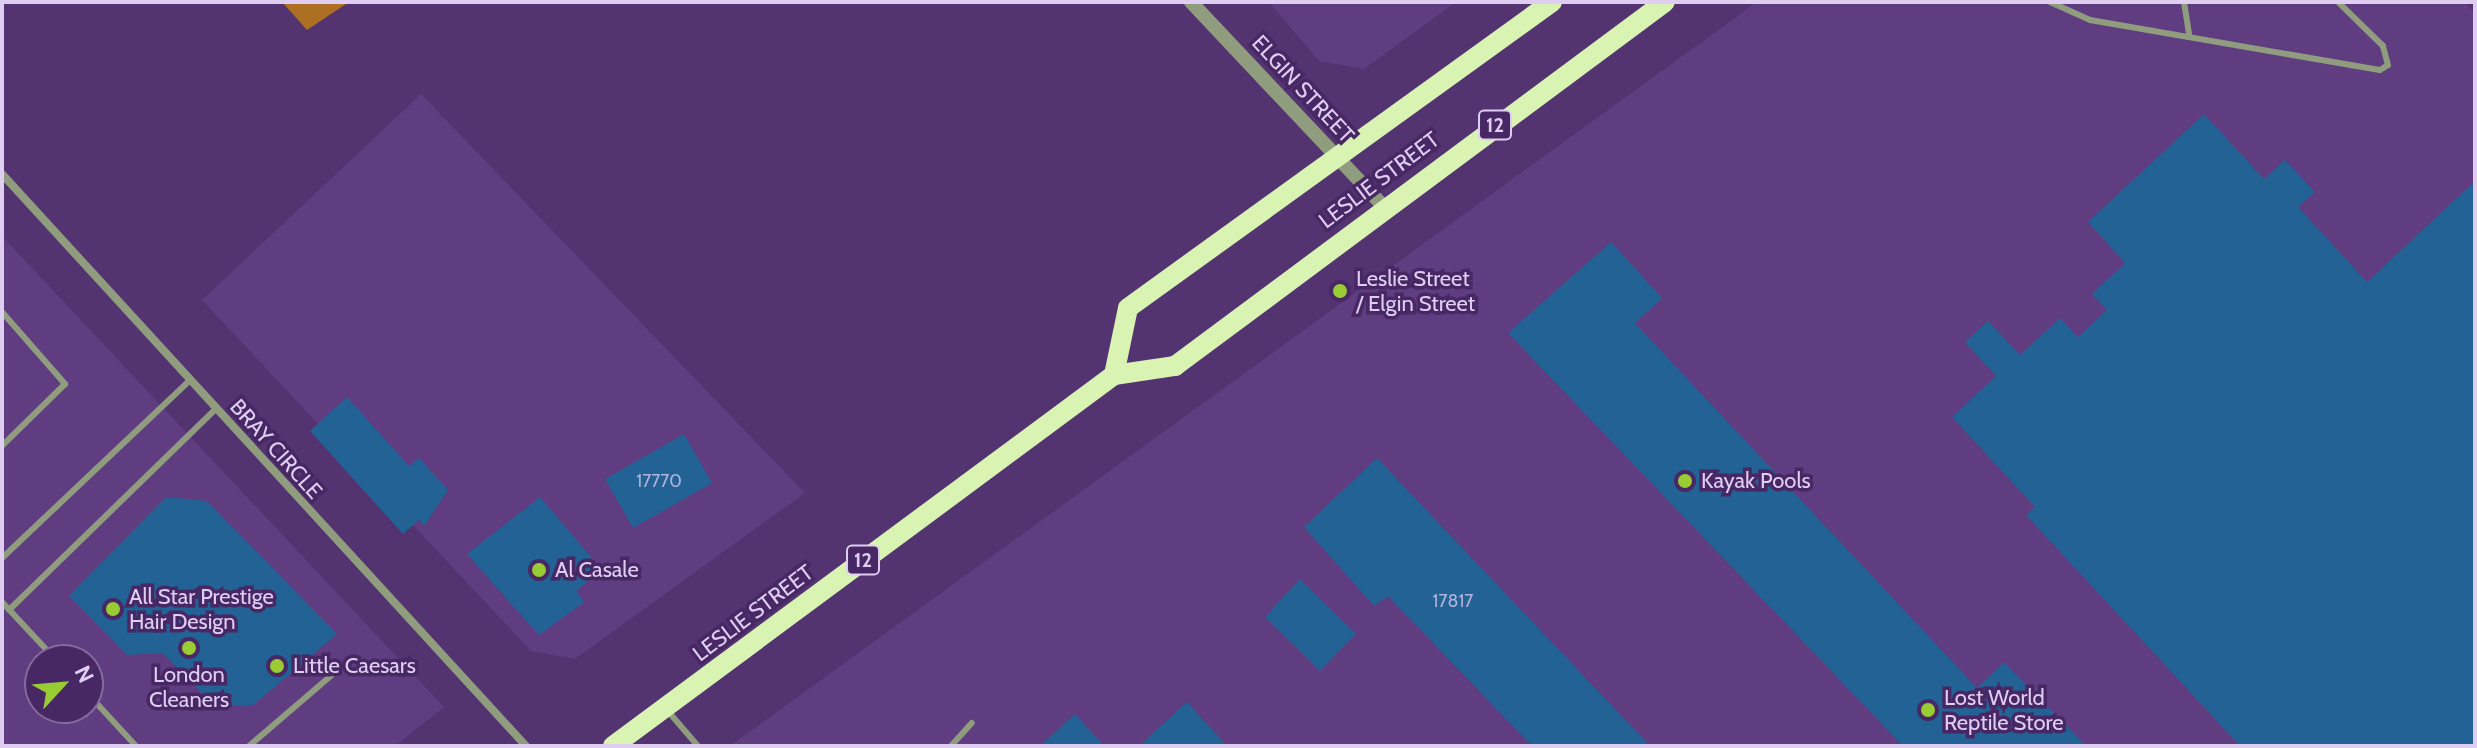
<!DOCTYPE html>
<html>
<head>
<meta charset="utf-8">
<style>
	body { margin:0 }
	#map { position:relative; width:2477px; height:748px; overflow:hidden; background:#533370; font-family:Cabin,sans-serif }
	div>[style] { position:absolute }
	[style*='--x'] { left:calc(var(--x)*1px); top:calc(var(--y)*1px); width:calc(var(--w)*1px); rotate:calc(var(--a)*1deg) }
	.built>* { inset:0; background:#603d80 }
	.forest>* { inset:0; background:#ad6f23 }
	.building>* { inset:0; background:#226295 }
	.service>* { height:6px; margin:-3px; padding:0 3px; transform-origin:3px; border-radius:3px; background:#8f9d7e }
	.minor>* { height:8px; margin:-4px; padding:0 4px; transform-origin:4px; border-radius:4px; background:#8f9d7e }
	.tertiary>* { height:14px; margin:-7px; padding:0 7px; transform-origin:7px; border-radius:7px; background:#8f9d7e }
	.primary>* { height:20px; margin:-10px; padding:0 10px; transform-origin:10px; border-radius:10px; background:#d9f3b3 }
	.dots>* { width:22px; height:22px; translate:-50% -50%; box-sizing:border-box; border:4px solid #482864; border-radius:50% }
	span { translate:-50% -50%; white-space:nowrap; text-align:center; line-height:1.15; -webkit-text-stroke:7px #482864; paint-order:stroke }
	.number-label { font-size:18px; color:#b0b3db }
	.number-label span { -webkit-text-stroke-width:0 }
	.shield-label span { padding:2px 6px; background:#482864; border:2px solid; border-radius:6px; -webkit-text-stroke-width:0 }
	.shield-label { font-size:20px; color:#dfcef2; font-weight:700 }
	.street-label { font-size:22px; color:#dfcef2 }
	.poi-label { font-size:22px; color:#dfcef2 }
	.left { translate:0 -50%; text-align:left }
	.frame { position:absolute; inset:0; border:4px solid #dfcef2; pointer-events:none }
	.north { position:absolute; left:24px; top:644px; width:80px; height:80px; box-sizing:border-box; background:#482864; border:2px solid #846a9d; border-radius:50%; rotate:64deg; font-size:22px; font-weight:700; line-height:32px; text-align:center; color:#dfcef2 }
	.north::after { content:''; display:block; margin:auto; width:28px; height:36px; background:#99cb35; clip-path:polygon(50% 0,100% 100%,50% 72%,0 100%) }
</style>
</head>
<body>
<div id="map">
	<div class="built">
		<i style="clip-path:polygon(1269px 2px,1456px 2px,1364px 69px,1319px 61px)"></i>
		<i style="clip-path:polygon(1757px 2px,2465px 2px,2475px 14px,2475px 746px,730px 746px)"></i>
		<i style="clip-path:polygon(421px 94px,805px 493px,575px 659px,531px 651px,202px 300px)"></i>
		<i style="clip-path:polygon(evenodd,2px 236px,444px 707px,395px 746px,2px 746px,2px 236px,40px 660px,88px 660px,88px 708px,40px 708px,40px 660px)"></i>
	</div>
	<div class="forest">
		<i style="clip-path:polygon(282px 2px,349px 2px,307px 30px)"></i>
	</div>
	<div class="building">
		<i style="clip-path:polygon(2204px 114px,2264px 179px,2285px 160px,2315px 192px,2298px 207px,2367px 282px,2475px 181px,2475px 746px,2240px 746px,2026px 515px,2035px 507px,1952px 417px,1996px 376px,1965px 342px,1988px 321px,2020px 355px,2060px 318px,2078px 337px,2107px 310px,2092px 294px,2125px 263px,2088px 222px)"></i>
		<i style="clip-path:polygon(1611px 242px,1662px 298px,1635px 323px,1977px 688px,2004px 662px,2086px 746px,1903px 746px,1508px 333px)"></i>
		<i style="clip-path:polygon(347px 397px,409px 466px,419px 458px,448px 490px,424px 526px,419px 520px,403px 534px,310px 431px)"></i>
		<i style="clip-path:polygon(684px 434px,712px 483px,633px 528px,605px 479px)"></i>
		<i style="clip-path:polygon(1377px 458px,1650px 746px,1532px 746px,1388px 596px,1374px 606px,1304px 527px)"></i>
		<i style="clip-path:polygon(166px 497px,207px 501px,337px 634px,253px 705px,215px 707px,163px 653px,127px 655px,69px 596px)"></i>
		<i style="clip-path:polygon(540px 497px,602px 570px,576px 591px,584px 602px,539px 635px,467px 554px)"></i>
		<i style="clip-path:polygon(1300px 579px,1356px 634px,1320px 671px,1265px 617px)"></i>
		<i style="clip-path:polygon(1187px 702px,1227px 746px,1139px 746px)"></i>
		<i style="clip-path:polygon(1075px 714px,1104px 746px,1040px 746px)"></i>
	</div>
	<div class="service">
		<i style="--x:2050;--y:2;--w:44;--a:24.2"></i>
		<i style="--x:2090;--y:20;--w:294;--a:9.8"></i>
		<i style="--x:2380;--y:70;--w:9;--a:-32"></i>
		<i style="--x:2388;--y:65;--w:20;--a:-105"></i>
		<i style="--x:2383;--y:46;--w:63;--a:-135.6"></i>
		<i style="--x:2184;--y:2;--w:32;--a:81"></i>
		<i style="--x:2;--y:312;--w:96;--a:48.8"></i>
		<i style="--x:65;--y:384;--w:88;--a:135.5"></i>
		<i style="--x:2;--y:558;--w:259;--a:-43.4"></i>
		<i style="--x:2;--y:602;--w:79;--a:47"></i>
		<i style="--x:9;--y:610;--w:289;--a:-44.2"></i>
		<i style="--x:88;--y:694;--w:71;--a:47.3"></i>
		<i style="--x:667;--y:710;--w:48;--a:49.3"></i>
		<i style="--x:249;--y:746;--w:111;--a:-40.6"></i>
		<i style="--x:951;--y:746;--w:31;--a:-48"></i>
	</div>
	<div class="minor">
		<i style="--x:2;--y:174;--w:776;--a:47.51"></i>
	</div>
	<div class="tertiary">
		<i style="--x:1191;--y:2;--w:280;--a:46.7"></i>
	</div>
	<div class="primary">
		<i style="--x:1114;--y:375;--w:68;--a:-78.2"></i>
		<i style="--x:1128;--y:308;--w:523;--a:-35.82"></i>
		<i style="--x:613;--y:746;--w:623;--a:-36.52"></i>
		<i style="--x:1114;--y:375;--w:62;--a:-8.4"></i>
		<i style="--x:1175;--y:366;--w:610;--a:-36.61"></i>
	</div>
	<div class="dots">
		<i style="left:1340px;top:291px;background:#99cb35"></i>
		<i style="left:1685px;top:481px;background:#99cb35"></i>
		<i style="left:539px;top:570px;background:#99cb35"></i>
		<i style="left:113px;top:609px;background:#99cb35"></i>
		<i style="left:189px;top:648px;background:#99cb35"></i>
		<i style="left:277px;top:666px;background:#99cb35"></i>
		<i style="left:1928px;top:710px;background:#99cb35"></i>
	</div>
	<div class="number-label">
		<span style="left:659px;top:481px">17770</span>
		<span style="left:1453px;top:601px">17817</span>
	</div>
	<div class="shield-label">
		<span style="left:1495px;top:125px">12</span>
		<span style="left:863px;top:560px">12</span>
	</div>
	<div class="street-label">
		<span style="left:1303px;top:89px;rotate:47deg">ELGIN STREET</span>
		<span style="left:1379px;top:180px;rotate:-37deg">LESLIE STREET</span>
		<span style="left:276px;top:449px;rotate:48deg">BRAY CIRCLE</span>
		<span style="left:753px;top:613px;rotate:-37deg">LESLIE STREET</span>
	</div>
	<div class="poi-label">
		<span class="left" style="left:1356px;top:291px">Leslie Street<br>/ Elgin Street</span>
		<span class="left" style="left:1701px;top:481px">Kayak Pools</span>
		<span class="left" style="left:555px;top:570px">Al Casale</span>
		<span class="left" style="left:129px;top:609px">All Star Prestige<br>Hair Design</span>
		<span class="left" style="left:293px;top:666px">Little Caesars</span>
		<span style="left:189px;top:687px">London<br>Cleaners</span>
		<span class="left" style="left:1944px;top:710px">Lost World<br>Reptile Store</span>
	</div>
	<div class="frame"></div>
	<div class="north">N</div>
</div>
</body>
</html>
